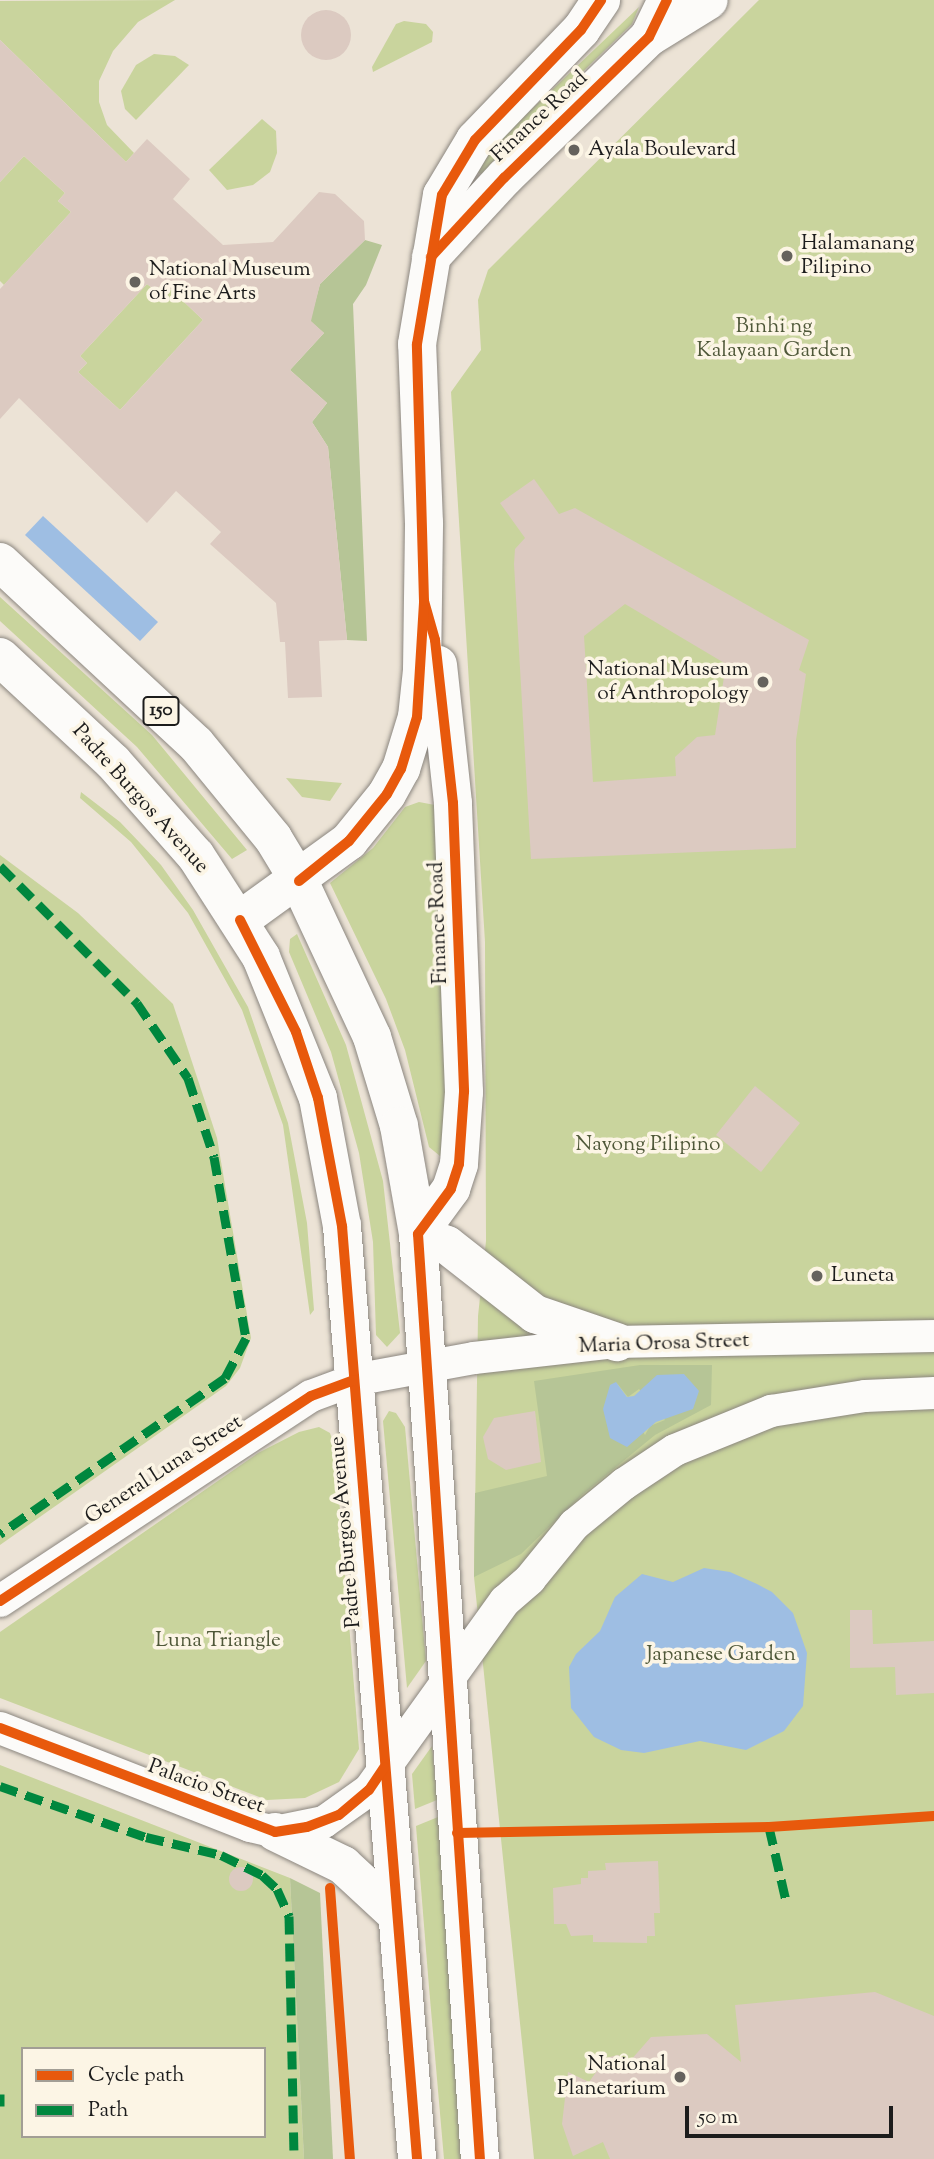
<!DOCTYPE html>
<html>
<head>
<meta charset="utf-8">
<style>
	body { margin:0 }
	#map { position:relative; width:934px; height:2159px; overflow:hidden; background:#ece3d6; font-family:"Sorts Mill Goudy",serif }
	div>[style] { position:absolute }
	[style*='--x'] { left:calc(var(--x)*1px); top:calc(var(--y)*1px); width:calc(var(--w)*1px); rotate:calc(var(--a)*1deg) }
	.green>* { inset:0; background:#c9d49d }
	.forest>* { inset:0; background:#b6c596 }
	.water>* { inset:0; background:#9ebee3 }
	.building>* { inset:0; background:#dccac1 }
	.round { border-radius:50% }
	.roads { filter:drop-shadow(0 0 2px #8b867f) drop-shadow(0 0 2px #8b867f) }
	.minor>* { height:32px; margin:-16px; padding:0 16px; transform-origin:16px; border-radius:16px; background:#fcfbf9 }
	.major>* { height:38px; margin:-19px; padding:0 19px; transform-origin:19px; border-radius:19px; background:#fcfbf9 }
	.quiet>* { height:9px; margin-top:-4.5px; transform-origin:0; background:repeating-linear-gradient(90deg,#00873e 0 18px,transparent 0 27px) }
	.cycleway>* { height:10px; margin:-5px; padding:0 5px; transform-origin:5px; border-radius:5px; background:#e8590c }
	.dots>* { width:19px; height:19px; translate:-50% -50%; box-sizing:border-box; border:4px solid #fcf5e5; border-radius:50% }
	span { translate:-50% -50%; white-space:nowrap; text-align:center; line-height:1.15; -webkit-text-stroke:7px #fcf5e5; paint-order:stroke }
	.shield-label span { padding:2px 5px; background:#fcf5e5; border:2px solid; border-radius:5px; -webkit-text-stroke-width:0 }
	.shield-label { font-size:19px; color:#1c1c1c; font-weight:700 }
	.street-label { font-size:21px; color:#1c1c1c }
	.poi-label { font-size:21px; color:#1c1c1c }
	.left { translate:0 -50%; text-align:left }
	.right { translate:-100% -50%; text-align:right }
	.park-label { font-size:21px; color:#4f5839 }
	.legend { position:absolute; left:21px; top:2047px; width:245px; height:91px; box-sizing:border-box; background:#fcf5e5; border:2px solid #a29e95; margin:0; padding:9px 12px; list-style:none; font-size:21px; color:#1c1c1c }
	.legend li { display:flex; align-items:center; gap:14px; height:35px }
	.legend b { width:35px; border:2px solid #a29e95 }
	.scale { position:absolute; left:685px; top:2106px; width:208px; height:32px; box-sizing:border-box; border:4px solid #1c1c1c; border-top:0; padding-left:9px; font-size:21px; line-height:24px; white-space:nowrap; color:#1c1c1c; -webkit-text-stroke:5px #fcf5e5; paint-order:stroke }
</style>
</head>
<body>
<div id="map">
	<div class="green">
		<i style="clip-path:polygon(175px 0,138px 22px,113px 51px,99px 81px,99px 102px,107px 125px,134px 153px,126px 162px,0 40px,0 1px)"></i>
		<i style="clip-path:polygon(759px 0,934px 0,934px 2159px,534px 2159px,474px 1577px,478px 1316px,486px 1241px,485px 942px,451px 392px,481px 350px,478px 300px,488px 270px)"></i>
		<i style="clip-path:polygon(639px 7px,632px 24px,500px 152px,484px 174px,478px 173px,493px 146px)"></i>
		<i style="clip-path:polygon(404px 21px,426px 24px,433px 32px,432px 42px,373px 72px,372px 67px,396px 24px)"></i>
		<i style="clip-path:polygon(154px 54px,175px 56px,189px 65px,136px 120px,125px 109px,121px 91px,136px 65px)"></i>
		<i style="clip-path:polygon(262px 119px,276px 131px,277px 153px,270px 172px,253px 185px,227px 190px,209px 170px)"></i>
		<i style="clip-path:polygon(24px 156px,65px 193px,58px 201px,71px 212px,4px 285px,0 281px,0 182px)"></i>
		<i style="clip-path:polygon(163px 282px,203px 320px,120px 410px,78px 372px,87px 363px,80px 356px,147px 284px,156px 291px)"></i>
		<i style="clip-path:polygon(0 597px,152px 735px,247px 850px,232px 859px,137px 747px,0 621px)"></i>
		<i style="clip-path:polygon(286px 778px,342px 783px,330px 801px,302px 797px)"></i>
		<i style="clip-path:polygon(81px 792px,120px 822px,161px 865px,193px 910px,248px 1007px,288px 1123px,307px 1223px,314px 1310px,310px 1315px,283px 1125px,242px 1010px,188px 913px,131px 842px,80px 798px)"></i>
		<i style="clip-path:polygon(419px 802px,435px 805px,447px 816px,445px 1153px,440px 1156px,429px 1147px,405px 1050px,386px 999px,330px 883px,373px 848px,405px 807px)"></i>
		<i style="clip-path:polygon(0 855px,78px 913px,173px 1004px,217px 1138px,251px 1338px,240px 1368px,226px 1386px,0 1545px)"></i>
		<i style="clip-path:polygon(297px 934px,346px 1045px,383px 1181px,400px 1333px,387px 1347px,376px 1335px,373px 1242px,359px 1153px,331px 1052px,289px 952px,290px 939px)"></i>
		<i style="clip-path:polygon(389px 1411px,396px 1413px,405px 1427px,426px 1661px,407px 1688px,383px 1421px)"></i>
		<i style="clip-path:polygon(319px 1427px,330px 1433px,335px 1448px,359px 1749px,339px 1782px,305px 1798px,267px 1800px,0 1698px,0 1632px,258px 1453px,299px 1432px)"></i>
		<i style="clip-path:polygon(432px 1746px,437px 1800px,415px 1809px,412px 1774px)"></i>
		<i style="clip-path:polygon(evenodd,0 1765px,290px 1878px,304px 2159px,0 2159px,0 1765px,23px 2049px,264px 2049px,264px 2136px,23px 2136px,23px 2049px)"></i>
		<i style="clip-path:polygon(438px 1817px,466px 2159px,444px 2159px,429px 1987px,416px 1826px)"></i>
	</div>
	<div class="forest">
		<i style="clip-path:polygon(365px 240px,382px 245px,366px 285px,353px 304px,367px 641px,347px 640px,328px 447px,312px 422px,327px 403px,290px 370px,324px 333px,310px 321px,320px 284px)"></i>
		<i style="clip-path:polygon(evenodd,640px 1365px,712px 1365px,711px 1405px,655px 1435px,583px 1494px,521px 1554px,474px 1577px,475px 1493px,547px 1476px,534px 1381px,640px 1365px,616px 1382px,628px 1397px,639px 1389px,665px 1420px,650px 1426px,645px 1435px,616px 1382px)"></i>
		<i style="clip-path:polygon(290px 1878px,320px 1893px,333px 2159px,304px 2159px)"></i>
	</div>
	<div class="water">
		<i style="clip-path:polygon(43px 516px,158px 622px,140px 641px,25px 535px)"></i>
		<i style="clip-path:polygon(684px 1374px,699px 1391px,693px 1409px,656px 1422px,627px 1447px,610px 1438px,603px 1409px,610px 1385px,616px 1382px,627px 1397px,634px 1396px,657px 1375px)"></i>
		<i style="clip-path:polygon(704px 1568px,730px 1572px,757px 1584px,772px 1592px,793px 1613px,807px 1653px,803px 1706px,784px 1731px,746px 1750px,700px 1741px,644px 1753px,621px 1750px,594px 1737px,571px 1708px,569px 1667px,576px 1654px,600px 1631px,615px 1597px,642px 1574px,673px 1582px)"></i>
	</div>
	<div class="building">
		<i class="round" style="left:301px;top:10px;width:50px;height:50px"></i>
		<i style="clip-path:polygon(evenodd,0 40px,126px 162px,147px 139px,190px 179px,173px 199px,223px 245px,273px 242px,319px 192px,335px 194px,364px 221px,365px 240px,320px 284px,311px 321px,324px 333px,290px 370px,327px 403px,312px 422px,328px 447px,347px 640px,319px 641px,322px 697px,288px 698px,285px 642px,280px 642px,276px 603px,210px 544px,221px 532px,176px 491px,147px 523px,19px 398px,0 419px,0 289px,71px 212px,58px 201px,65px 193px,24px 156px,0 182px,0 40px,163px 282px,203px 320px,120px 410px,78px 372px,87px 363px,80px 356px,147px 284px,156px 291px,163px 282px)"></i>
		<i style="clip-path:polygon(evenodd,534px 479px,559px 514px,575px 508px,809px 640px,799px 670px,806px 674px,796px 740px,796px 848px,531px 859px,514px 564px,515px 549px,525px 538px,500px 503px,534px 479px,625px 604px,726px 664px,715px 735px,697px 737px,675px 757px,676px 776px,593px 782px,584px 636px,625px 604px)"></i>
		<i style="clip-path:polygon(755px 1086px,800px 1123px,761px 1172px,716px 1135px)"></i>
		<i style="clip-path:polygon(535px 1411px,541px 1462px,506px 1470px,488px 1459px,483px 1437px,494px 1418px)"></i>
		<i style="clip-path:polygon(850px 1610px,872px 1610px,873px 1644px,934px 1641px,934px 1693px,896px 1695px,895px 1667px,850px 1668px)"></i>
		<i style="clip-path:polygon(658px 1861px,660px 1913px,654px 1913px,655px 1936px,647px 1936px,647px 1943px,593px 1942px,593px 1935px,571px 1936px,566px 1924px,554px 1924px,553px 1888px,581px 1884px,581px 1878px,588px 1878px,588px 1871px,606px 1870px,605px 1863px)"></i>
		<i class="round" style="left:229px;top:1867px;width:24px;height:24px"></i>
		<i style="clip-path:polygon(875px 1992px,934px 2016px,934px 2159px,610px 2159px,603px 2142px,573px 2156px,562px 2124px,568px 2072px,589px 2082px,606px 2058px,618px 2055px,630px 2061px,651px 2037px,707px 2034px,741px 2062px,735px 2005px)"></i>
	</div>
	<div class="roads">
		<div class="minor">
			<i style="--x:0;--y:1601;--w:372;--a:-33.4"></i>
			<i style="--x:311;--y:1396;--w:46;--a:-20.4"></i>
			<i style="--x:354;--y:1380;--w:122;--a:-10.4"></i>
			<i style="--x:474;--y:1358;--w:144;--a:-6.4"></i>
			<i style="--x:617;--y:1342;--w:317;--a:-1.1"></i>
			<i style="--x:0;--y:1728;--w:269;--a:21.4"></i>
			<i style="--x:250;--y:1826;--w:26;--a:13"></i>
			<i style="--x:275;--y:1832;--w:50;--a:-11.5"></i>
			<i style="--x:324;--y:1822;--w:55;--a:-35.4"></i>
			<i style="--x:369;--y:1790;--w:233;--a:-54.3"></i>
			<i style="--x:505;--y:1601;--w:33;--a:-41"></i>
			<i style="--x:530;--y:1579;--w:70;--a:-50.8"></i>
			<i style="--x:574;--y:1525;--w:65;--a:-39.4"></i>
			<i style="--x:624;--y:1484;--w:61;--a:-33.7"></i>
			<i style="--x:675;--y:1450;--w:104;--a:-22.1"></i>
			<i style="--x:771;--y:1411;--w:95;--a:-9.1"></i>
			<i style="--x:865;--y:1396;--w:69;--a:-2.5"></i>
		</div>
		<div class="major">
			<i style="--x:649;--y:37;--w:70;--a:-31.7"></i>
			<i style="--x:431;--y:257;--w:108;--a:-47.3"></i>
			<i style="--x:504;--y:178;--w:202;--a:-44.2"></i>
			<i style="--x:649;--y:37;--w:41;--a:-64.1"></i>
			<i style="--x:0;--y:562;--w:267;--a:42.9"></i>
			<i style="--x:196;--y:744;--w:122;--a:50.7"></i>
			<i style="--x:273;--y:838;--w:50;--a:58.8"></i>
			<i style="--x:299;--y:881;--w:172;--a:64.9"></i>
			<i style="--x:372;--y:1037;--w:93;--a:73.1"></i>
			<i style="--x:399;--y:1126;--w:110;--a:80"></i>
			<i style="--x:418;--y:1234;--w:927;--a:86.17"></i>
			<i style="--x:0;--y:657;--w:154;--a:42.9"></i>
			<i style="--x:113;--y:762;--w:125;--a:48.6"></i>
			<i style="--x:196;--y:856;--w:120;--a:57.2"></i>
			<i style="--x:261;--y:957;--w:152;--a:68"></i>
			<i style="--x:318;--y:1098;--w:130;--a:79.4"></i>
			<i style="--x:342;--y:1226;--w:936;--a:85.4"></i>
			<i style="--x:240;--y:920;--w:135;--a:-35.9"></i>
			<i style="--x:349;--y:841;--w:60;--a:-51"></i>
			<i style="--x:387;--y:794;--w:29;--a:-61"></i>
			<i style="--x:401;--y:769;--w:54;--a:-72.9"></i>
			<i style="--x:417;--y:717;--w:47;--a:-83.9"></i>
			<i style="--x:422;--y:670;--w:147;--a:-89.2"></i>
			<i style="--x:424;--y:523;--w:179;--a:-92.2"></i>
			<i style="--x:417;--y:344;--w:151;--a:-80.5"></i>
			<i style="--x:442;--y:195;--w:64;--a:-59"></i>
			<i style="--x:475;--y:140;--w:153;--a:-46.1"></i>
			<i style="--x:581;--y:30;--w:36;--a:-56"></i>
			<i style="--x:418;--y:1234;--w:56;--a:-53.7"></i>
			<i style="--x:451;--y:1189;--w:26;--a:-72"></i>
			<i style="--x:459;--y:1164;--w:72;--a:-86"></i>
			<i style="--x:464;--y:1092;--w:289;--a:-92.2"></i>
			<i style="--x:453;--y:803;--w:139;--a:-96.2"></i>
			<i style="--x:418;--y:1234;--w:31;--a:21"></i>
			<i style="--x:447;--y:1245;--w:112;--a:38.1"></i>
			<i style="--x:535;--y:1314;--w:87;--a:18.9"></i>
			<i style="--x:275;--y:1832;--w:76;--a:25.9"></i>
			<i style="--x:343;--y:1865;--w:74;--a:42.8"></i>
		</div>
	</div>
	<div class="quiet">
		<i style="--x:0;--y:866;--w:194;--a:45"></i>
		<i style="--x:137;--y:1003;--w:91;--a:55.8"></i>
		<i style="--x:188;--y:1078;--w:83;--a:71.8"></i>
		<i style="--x:214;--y:1157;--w:184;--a:80"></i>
		<i style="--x:246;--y:1338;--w:45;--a:117.7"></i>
		<i style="--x:225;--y:1378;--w:274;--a:145.3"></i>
		<i style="--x:0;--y:1786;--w:155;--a:19.3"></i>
		<i style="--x:146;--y:1837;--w:77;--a:13.5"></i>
		<i style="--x:221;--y:1855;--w:46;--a:26"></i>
		<i style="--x:262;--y:1875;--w:21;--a:43"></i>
		<i style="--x:277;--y:1889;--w:30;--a:66"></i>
		<i style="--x:289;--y:1916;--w:243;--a:88.8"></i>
		<i style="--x:769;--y:1827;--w:80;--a:77"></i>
		<i style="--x:0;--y:2094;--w:12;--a:90"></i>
	</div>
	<div class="cycleway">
		<i style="--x:431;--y:257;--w:108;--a:-47.3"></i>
		<i style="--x:504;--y:178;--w:202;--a:-44.2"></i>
		<i style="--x:649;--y:37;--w:41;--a:-64.1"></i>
		<i style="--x:424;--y:601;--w:41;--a:74.2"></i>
		<i style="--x:435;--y:640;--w:164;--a:83.7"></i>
		<i style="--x:453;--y:803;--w:289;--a:87.8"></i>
		<i style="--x:464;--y:1092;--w:72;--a:94"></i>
		<i style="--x:459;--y:1164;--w:26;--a:108"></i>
		<i style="--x:451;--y:1189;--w:56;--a:126.3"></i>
		<i style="--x:418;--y:1234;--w:927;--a:86.17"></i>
		<i style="--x:299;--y:881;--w:64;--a:-38.7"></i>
		<i style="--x:349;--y:841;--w:60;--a:-51"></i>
		<i style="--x:387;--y:794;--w:29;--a:-61"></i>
		<i style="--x:401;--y:769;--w:54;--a:-72.9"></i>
		<i style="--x:417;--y:717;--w:116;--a:-86.5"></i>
		<i style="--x:424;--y:601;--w:257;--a:-91.6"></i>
		<i style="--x:417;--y:344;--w:151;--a:-80.5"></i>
		<i style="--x:442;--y:195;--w:64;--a:-59"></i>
		<i style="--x:475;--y:140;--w:153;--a:-46.1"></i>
		<i style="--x:581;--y:30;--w:36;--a:-56"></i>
		<i style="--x:240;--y:920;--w:125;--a:63.4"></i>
		<i style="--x:296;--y:1032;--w:70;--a:71.6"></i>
		<i style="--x:318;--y:1098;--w:130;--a:79.4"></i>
		<i style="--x:342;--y:1226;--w:936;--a:85.4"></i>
		<i style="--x:0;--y:1601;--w:372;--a:-33.4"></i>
		<i style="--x:311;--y:1396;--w:46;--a:-20.4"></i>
		<i style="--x:0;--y:1728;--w:294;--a:20.7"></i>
		<i style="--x:275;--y:1832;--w:32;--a:-9"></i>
		<i style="--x:307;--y:1827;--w:34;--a:-21"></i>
		<i style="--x:339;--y:1815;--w:39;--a:-40"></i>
		<i style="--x:369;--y:1790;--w:27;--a:-56"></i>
		<i style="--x:457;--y:1833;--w:312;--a:-1.1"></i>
		<i style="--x:769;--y:1827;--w:165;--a:-3.8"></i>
		<i style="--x:330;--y:1888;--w:272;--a:85.8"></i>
	</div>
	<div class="dots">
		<i style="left:574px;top:150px;background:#65625d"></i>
		<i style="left:787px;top:256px;background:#65625d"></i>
		<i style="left:135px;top:282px;background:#65625d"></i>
		<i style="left:763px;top:682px;background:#65625d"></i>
		<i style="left:817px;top:1276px;background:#65625d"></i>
		<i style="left:680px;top:2077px;background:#65625d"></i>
	</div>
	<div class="shield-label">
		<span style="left:161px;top:711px">150</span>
	</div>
	<div class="street-label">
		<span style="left:540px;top:117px;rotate:-43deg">Finance Road</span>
		<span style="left:140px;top:799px;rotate:48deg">Padre Burgos Avenue</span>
		<span style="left:439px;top:923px;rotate:-92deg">Finance Road</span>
		<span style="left:664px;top:1344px;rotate:-2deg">Maria Orosa Street</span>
		<span style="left:164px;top:1470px;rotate:-33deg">General Luna Street</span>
		<span style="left:346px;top:1532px;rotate:-95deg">Padre Burgos Avenue</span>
		<span style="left:206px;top:1787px;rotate:20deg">Palacio Street</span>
	</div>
	<div class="poi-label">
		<span class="left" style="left:588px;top:150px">Ayala Boulevard</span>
		<span class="left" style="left:801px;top:256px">Halamanang<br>Pilipino</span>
		<span class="left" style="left:149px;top:282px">National Museum<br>of Fine Arts</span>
		<span class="right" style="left:749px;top:682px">National Museum<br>of Anthropology</span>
		<span class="left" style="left:831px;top:1276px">Luneta</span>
		<span class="right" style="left:666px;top:2077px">National<br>Planetarium</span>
	</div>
	<div class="park-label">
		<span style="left:774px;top:339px">Binhi ng<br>Kalayaan Garden</span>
		<span style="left:648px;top:1145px">Nayong Pilipino</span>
		<span style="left:218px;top:1641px">Luna Triangle</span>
		<span style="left:721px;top:1655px">Japanese Garden</span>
	</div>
	<ul class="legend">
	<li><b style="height:9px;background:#e8590c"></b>Cycle path</li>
	<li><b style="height:9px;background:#00873e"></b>Path</li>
	</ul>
	<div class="scale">50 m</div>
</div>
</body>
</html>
